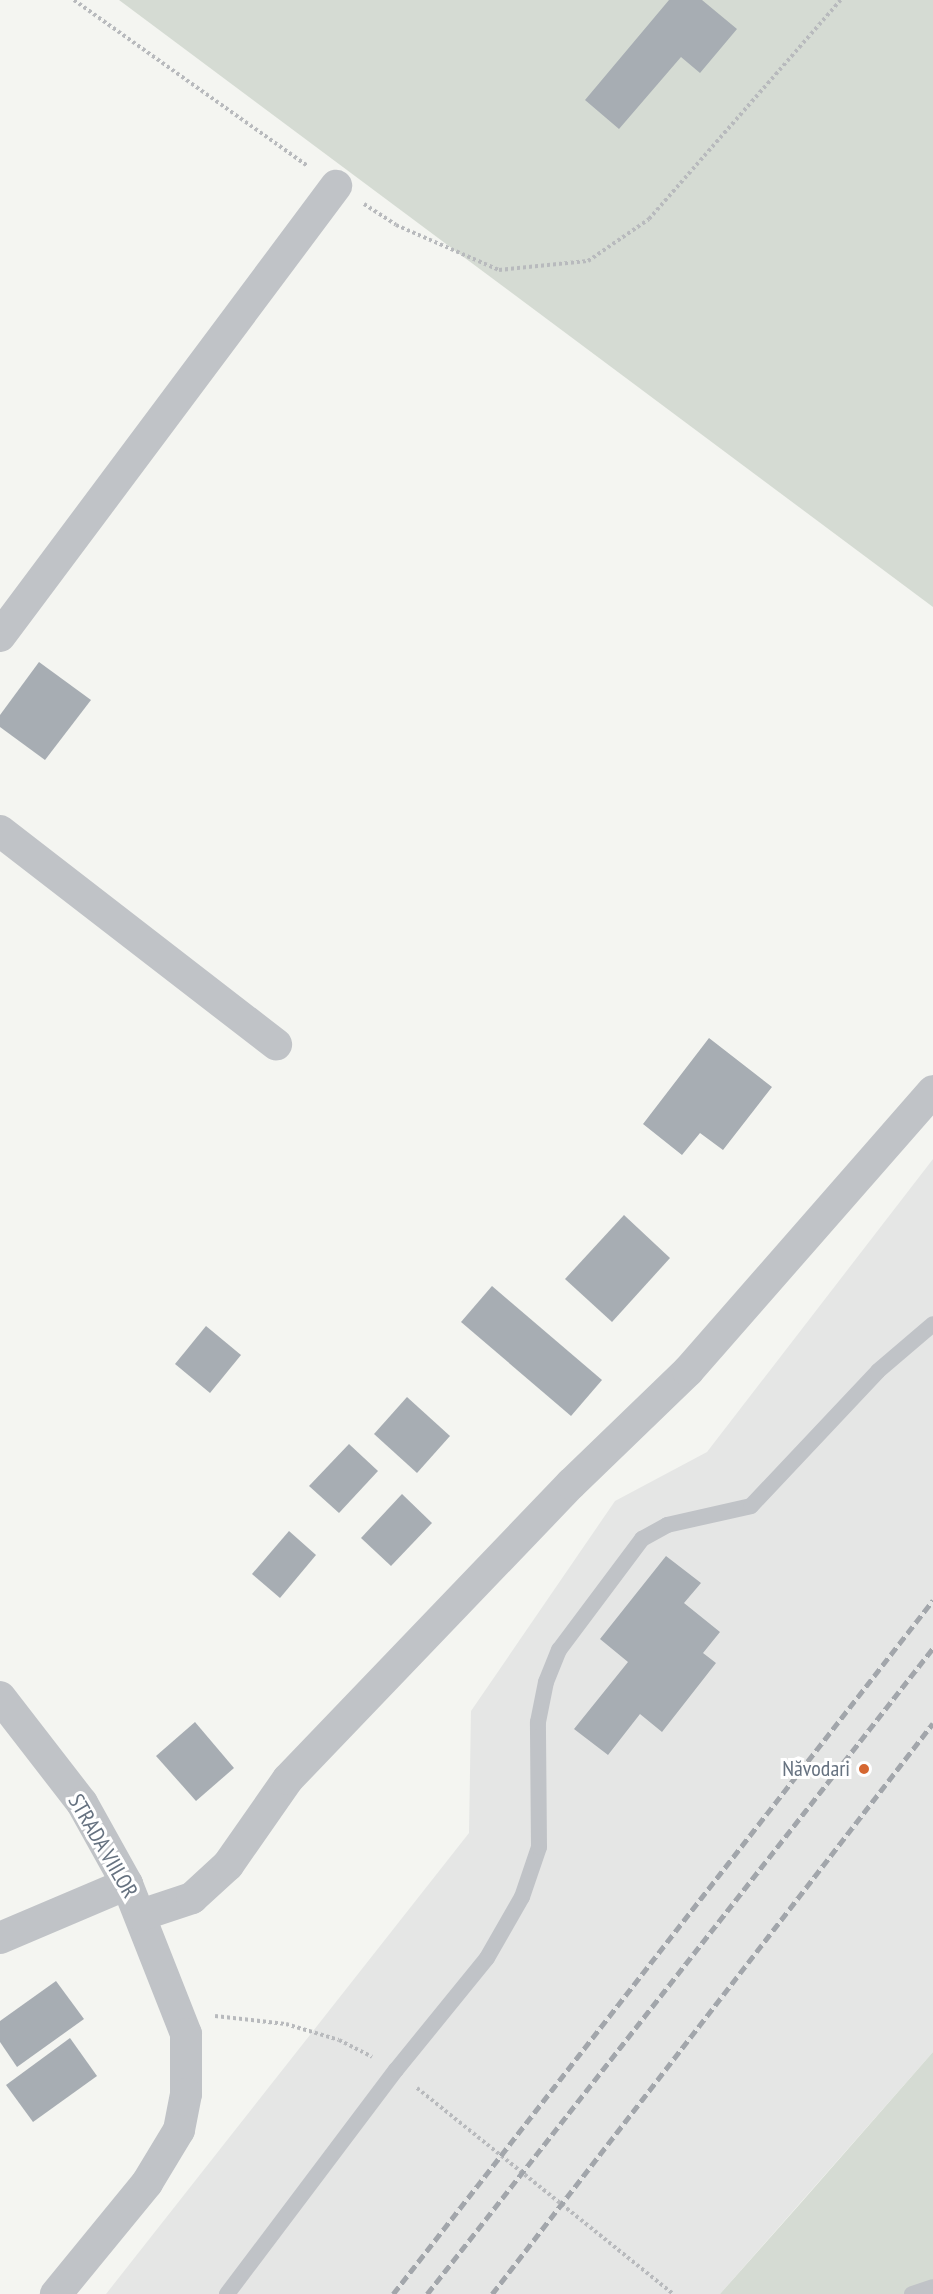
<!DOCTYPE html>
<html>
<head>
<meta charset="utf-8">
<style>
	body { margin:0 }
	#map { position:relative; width:933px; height:2294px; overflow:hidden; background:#f4f5f1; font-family:"PT Sans Narrow",sans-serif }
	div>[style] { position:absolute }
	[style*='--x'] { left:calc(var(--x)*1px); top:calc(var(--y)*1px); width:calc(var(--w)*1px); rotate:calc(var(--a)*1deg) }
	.built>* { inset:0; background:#e5e6e5 }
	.green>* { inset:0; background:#d5dbd3 }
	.building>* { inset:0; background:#a7adb3 }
	.path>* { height:4px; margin-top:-2px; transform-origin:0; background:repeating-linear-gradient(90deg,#b8babd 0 3px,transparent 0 6px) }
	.service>* { height:16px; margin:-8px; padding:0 8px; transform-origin:8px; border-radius:8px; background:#c0c3c7 }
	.minor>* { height:32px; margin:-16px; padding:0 16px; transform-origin:16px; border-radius:16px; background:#c0c3c7 }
	.rail>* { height:4.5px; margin-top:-2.25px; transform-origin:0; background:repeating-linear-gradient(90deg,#a2a6ab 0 9px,transparent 0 13.5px) }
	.dots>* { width:16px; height:16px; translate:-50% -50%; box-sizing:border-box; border:3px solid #fff; border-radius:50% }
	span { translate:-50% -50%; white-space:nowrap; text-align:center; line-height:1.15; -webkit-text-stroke:6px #fff; paint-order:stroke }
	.poi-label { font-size:22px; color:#667280 }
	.right { translate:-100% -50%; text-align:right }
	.street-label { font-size:22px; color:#667280 }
</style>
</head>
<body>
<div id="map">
	<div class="built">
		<i style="clip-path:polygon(933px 1159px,933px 2052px,720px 2294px,106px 2294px,469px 1833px,471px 1711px,615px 1501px,707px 1452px)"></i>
	</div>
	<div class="green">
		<i style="clip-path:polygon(119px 0,933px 0,933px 607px)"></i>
		<i style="clip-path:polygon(933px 2052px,933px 2294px,720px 2294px,799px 2205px)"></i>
	</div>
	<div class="building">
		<i style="clip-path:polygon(669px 0,702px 0,737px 29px,700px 73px,681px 57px,619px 129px,585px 100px)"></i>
		<i style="clip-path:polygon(39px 662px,91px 700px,45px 760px,0 727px,0 715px)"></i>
		<i style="clip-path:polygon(709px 1038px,772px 1087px,723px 1150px,700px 1133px,682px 1155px,643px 1124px)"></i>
		<i style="clip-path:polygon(624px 1215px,670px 1258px,612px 1322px,565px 1279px)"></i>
		<i style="clip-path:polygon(492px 1286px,602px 1380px,571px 1416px,461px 1322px)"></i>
		<i style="clip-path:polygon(206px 1326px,241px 1355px,210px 1393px,175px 1364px)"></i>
		<i style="clip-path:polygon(407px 1397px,450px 1436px,417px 1473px,374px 1434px)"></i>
		<i style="clip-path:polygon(349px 1444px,378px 1471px,339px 1513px,309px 1486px)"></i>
		<i style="clip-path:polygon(402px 1494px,432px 1523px,391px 1566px,361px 1538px)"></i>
		<i style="clip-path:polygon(289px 1531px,316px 1555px,280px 1598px,252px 1574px)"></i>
		<i style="clip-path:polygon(666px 1556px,701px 1583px,684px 1603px,720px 1632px,703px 1653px,716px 1663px,662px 1732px,640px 1714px,608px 1755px,574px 1729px,628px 1662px,600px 1639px)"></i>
		<i style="clip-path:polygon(195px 1722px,234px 1768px,196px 1801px,156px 1756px)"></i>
		<i style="clip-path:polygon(56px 1981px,84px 2019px,17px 2067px,0 2042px,0 2021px)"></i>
		<i style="clip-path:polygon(70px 2038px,97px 2076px,33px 2122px,6px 2085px)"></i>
	</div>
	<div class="path">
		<i style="--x:74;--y:0;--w:287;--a:35.4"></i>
		<i style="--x:364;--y:204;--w:38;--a:33"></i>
		<i style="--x:396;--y:225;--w:112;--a:23.6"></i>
		<i style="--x:499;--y:270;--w:89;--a:-5.8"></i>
		<i style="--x:588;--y:261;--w:74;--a:-34.5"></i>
		<i style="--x:649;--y:219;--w:291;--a:-48.8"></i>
		<i style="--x:215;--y:2016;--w:71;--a:6.4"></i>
		<i style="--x:286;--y:2024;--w:55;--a:16.8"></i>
		<i style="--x:339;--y:2040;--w:37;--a:27"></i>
		<i style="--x:417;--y:2088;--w:329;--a:38.8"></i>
	</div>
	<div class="service">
		<i style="--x:227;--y:2294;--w:281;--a:-53"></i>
		<i style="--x:396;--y:2070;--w:144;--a:-50.9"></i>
		<i style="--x:487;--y:1958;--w:70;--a:-60.2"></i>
		<i style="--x:522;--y:1897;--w:53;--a:-71.2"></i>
		<i style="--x:539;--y:1847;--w:125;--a:-90.5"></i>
		<i style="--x:538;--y:1722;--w:41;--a:-78.7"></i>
		<i style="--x:546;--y:1682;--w:35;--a:-68"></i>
		<i style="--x:559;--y:1650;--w:139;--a:-53.2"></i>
		<i style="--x:642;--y:1539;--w:29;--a:-29"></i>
		<i style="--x:667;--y:1525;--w:86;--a:-12.7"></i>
		<i style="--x:751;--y:1506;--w:185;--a:-46.7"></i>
		<i style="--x:878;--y:1371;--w:72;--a:-40.5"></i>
		<i style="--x:912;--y:2294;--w:22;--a:-18"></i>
	</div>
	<div class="minor">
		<i style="--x:0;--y:636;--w:562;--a:-53.25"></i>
		<i style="--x:0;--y:831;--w:349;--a:37.7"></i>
		<i style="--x:0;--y:1697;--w:134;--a:52.3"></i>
		<i style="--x:82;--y:1803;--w:93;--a:60.9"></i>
		<i style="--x:127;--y:1884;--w:161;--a:68.5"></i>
		<i style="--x:186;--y:2034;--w:60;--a:90"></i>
		<i style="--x:186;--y:2094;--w:37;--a:101"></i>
		<i style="--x:179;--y:2130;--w:62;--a:121.1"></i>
		<i style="--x:147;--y:2183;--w:144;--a:129.3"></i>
		<i style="--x:141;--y:1915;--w:54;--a:-18.4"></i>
		<i style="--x:192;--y:1898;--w:49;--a:-42.5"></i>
		<i style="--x:228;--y:1865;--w:105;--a:-55.1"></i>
		<i style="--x:288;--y:1779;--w:409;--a:-46.2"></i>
		<i style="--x:571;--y:1484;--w:163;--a:-44"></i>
		<i style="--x:688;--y:1371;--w:372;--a:-48.8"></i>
		<i style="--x:0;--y:1938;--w:138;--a:-23"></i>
	</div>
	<div class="rail">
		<i style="--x:393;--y:2294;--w:879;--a:-52.11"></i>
		<i style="--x:427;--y:2294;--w:821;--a:-51.93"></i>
		<i style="--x:492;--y:2294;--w:721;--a:-52.32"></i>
	</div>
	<div class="dots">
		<i style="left:864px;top:1769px;background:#d56731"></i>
	</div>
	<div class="poi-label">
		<span class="right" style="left:850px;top:1769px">Năvodari</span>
	</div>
	<div class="street-label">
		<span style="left:103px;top:1846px;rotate:60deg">STRADA VIILOR</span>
	</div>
</div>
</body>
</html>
